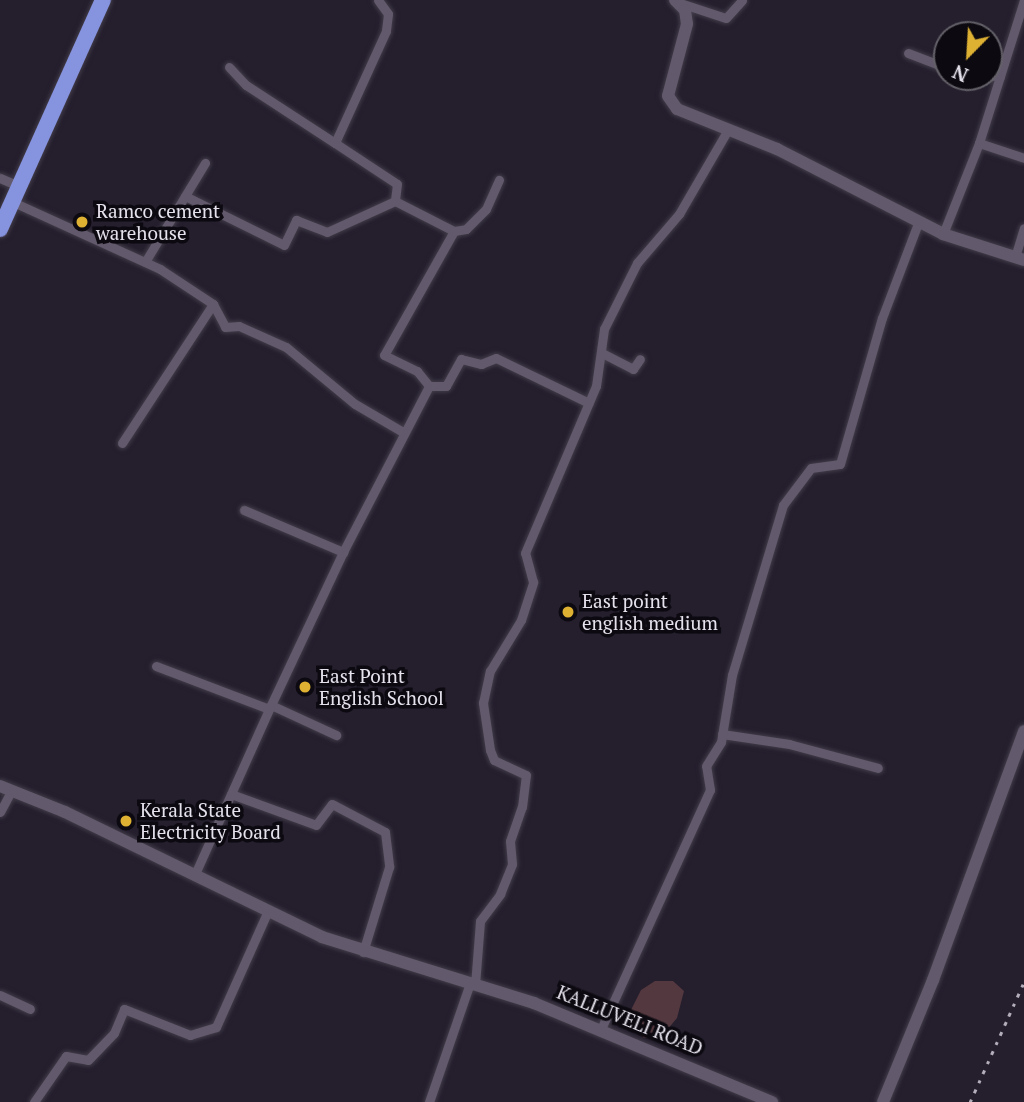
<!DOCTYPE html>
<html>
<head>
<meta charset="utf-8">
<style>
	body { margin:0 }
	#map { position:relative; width:1024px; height:1102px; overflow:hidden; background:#241e2d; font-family:"PT Serif",serif }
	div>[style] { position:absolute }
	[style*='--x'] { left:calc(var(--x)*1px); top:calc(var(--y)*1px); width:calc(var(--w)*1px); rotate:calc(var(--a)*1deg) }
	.green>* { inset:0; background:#54383f }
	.roads { filter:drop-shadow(0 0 2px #423c49) drop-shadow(0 0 2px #423c49) }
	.street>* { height:9px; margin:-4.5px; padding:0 4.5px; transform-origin:4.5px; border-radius:4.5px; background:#625a6c }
	.secondary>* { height:12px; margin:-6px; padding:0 6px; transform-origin:6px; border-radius:6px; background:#625a6c }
	.highway>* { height:16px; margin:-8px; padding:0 8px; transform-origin:8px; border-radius:8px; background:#8693de }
	.rail>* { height:2.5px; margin-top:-1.25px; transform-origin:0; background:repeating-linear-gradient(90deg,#b4afbb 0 3.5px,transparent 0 10.5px) }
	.dots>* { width:19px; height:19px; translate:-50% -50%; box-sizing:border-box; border:4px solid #0c0910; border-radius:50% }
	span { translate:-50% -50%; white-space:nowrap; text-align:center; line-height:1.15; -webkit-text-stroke:7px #0c0910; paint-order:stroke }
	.poi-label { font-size:19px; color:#e6e2ed }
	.left { translate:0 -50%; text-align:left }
	.street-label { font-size:19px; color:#e6e2ed }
	.north { position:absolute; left:933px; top:21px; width:70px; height:70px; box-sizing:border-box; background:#0c0910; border:2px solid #636068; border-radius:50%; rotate:204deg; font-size:19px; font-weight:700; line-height:28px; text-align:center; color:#e6e2ed }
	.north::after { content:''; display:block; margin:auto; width:24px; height:32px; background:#deb133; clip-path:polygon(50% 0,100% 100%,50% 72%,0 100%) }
</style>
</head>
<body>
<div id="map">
	<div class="green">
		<i style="clip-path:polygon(655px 981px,673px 981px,684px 991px,677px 1018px,662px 1036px,644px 1038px,631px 1027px,630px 1012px,641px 990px)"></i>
	</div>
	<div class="roads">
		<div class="street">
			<i style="--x:378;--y:0;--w:17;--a:54"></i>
			<i style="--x:388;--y:14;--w:17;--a:97"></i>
			<i style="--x:386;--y:31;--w:123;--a:114.5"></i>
			<i style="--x:335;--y:143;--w:74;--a:33.5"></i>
			<i style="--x:397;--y:184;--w:17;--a:97"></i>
			<i style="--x:395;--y:201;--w:66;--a:27"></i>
			<i style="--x:454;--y:231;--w:142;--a:119.4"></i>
			<i style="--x:384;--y:355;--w:37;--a:26"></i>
			<i style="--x:417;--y:371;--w:19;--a:51"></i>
			<i style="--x:680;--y:3;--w:48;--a:18.1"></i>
			<i style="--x:726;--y:18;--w:24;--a:-48"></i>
			<i style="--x:908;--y:53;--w:42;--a:21"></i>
			<i style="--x:229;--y:67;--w:25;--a:47"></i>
			<i style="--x:246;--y:85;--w:106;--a:33.1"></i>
			<i style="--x:989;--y:75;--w:11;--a:10"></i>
			<i style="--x:979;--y:143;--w:47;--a:18.4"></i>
			<i style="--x:0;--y:178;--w:23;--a:23"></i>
			<i style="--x:185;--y:196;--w:110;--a:26.3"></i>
			<i style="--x:284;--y:245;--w:28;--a:-64"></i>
			<i style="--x:296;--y:220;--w:33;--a:21"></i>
			<i style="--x:327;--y:232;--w:75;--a:-24.5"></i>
			<i style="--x:13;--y:202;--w:162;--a:24.5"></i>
			<i style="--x:160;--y:269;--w:64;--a:33.4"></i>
			<i style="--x:213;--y:304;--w:26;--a:62"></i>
			<i style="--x:225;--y:327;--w:14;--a:-4"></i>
			<i style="--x:239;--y:326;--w:51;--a:24.1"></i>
			<i style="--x:286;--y:347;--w:89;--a:39.6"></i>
			<i style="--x:355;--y:404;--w:56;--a:30.3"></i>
			<i style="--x:454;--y:231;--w:12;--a:-9"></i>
			<i style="--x:466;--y:229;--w:28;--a:-45"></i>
			<i style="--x:486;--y:209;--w:32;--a:-66"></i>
			<i style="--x:943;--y:234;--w:98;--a:-68.4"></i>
			<i style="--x:979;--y:143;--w:150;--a:-72.5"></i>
			<i style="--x:1015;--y:257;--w:30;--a:-73"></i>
			<i style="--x:145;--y:262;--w:116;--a:-58.8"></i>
			<i style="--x:602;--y:353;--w:35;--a:27"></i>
			<i style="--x:633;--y:369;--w:12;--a:-55"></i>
			<i style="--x:429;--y:386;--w:17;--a:0"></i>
			<i style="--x:446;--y:386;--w:31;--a:-61"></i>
			<i style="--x:461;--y:359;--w:21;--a:14"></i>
			<i style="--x:481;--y:364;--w:16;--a:-22"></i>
			<i style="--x:496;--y:358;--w:103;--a:25.8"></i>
			<i style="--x:122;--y:443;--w:166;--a:-56.8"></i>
			<i style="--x:244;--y:510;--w:108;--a:23"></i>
			<i style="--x:156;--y:666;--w:121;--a:20.8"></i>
			<i style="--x:269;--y:709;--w:4;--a:-63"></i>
			<i style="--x:271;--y:705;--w:72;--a:24.8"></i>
			<i style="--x:271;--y:705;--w:169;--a:-64.8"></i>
			<i style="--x:343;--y:552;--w:187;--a:-62.6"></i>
			<i style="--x:722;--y:734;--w:68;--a:8.5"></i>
			<i style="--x:789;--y:744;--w:92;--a:15.1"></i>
			<i style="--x:231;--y:794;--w:90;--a:20"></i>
			<i style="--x:316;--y:825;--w:26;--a:-53"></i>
			<i style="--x:332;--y:804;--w:60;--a:27.8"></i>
			<i style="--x:385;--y:832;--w:35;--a:83"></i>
			<i style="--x:389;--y:867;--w:89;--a:107"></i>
			<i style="--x:0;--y:812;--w:24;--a:-62"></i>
			<i style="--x:195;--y:874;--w:181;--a:-65.8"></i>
			<i style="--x:475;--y:985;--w:64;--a:-85.5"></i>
			<i style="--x:480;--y:921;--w:34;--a:-53"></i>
			<i style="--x:500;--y:894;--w:32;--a:-68"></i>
			<i style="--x:512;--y:864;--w:23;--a:-95"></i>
			<i style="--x:510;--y:841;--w:36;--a:-71"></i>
			<i style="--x:522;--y:807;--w:32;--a:-83"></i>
			<i style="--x:526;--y:775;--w:35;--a:-155"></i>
			<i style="--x:494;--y:760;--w:11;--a:-112"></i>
			<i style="--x:490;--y:750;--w:48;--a:-98.5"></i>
			<i style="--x:483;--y:703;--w:33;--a:-78"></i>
			<i style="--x:490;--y:671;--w:60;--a:-58.7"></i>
			<i style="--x:521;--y:620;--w:40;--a:-72"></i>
			<i style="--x:533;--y:582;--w:30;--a:-105"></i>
			<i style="--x:525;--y:553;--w:181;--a:-67"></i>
			<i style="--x:596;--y:386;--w:58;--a:-82"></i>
			<i style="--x:604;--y:329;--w:74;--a:-63.4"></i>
			<i style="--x:637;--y:263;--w:65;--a:-49.4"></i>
			<i style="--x:679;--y:214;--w:94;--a:-59.9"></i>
			<i style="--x:0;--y:995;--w:33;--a:25"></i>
			<i style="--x:601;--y:1029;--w:263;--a:-65.5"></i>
			<i style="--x:710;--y:790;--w:24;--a:-99"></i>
			<i style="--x:706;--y:766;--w:28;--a:-58"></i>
			<i style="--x:721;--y:742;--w:68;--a:-80.7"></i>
			<i style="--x:732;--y:675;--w:177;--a:-73.3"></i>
			<i style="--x:783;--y:505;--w:46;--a:-52.9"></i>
			<i style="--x:811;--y:468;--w:29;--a:-8"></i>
			<i style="--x:840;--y:464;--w:152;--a:-74"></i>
			<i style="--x:882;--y:318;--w:102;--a:-69.2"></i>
			<i style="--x:34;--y:1102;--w:56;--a:-55.2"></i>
			<i style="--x:66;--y:1056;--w:22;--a:10"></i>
			<i style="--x:88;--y:1060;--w:37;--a:-46"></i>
			<i style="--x:114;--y:1033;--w:26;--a:-67"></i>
			<i style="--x:124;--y:1009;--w:71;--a:21.5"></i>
			<i style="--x:190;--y:1035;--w:27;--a:-17"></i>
			<i style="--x:216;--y:1027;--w:127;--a:-65.9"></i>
			<i style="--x:429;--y:1102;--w:126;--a:-71"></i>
		</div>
		<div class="secondary">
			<i style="--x:675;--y:0;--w:14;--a:45"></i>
			<i style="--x:685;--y:10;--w:14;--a:82"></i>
			<i style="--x:687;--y:24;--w:74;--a:104.8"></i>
			<i style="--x:668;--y:96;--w:16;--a:55"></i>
			<i style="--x:677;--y:109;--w:108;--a:21.8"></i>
			<i style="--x:777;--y:149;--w:186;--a:27.1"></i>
			<i style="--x:943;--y:234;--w:85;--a:17.8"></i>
			<i style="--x:0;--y:786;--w:70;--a:21.8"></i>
			<i style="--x:65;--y:812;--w:286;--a:25.9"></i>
			<i style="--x:322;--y:937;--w:222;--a:17.3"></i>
			<i style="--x:534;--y:1003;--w:258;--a:22.6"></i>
			<i style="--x:883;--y:1102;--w:132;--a:-67.7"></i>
			<i style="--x:933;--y:980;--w:265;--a:-69.9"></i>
		</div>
		<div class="highway">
			<i style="--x:0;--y:229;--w:251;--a:-65.8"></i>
		</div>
	</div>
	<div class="rail">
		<i style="--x:970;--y:1102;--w:132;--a:-65.8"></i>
	</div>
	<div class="dots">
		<i style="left:82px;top:222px;background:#deb133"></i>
		<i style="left:568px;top:612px;background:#deb133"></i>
		<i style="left:305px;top:687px;background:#deb133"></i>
		<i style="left:126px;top:821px;background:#deb133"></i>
	</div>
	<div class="poi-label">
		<span class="left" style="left:96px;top:222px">Ramco cement<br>warehouse</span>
		<span class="left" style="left:582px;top:612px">East point<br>english medium</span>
		<span class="left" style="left:319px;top:687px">East Point<br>English School</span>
		<span class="left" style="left:140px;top:821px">Kerala State<br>Electricity Board</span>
	</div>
	<div class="street-label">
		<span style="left:630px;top:1020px;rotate:22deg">KALLUVELI ROAD</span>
	</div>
	<div class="north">N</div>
</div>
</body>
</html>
